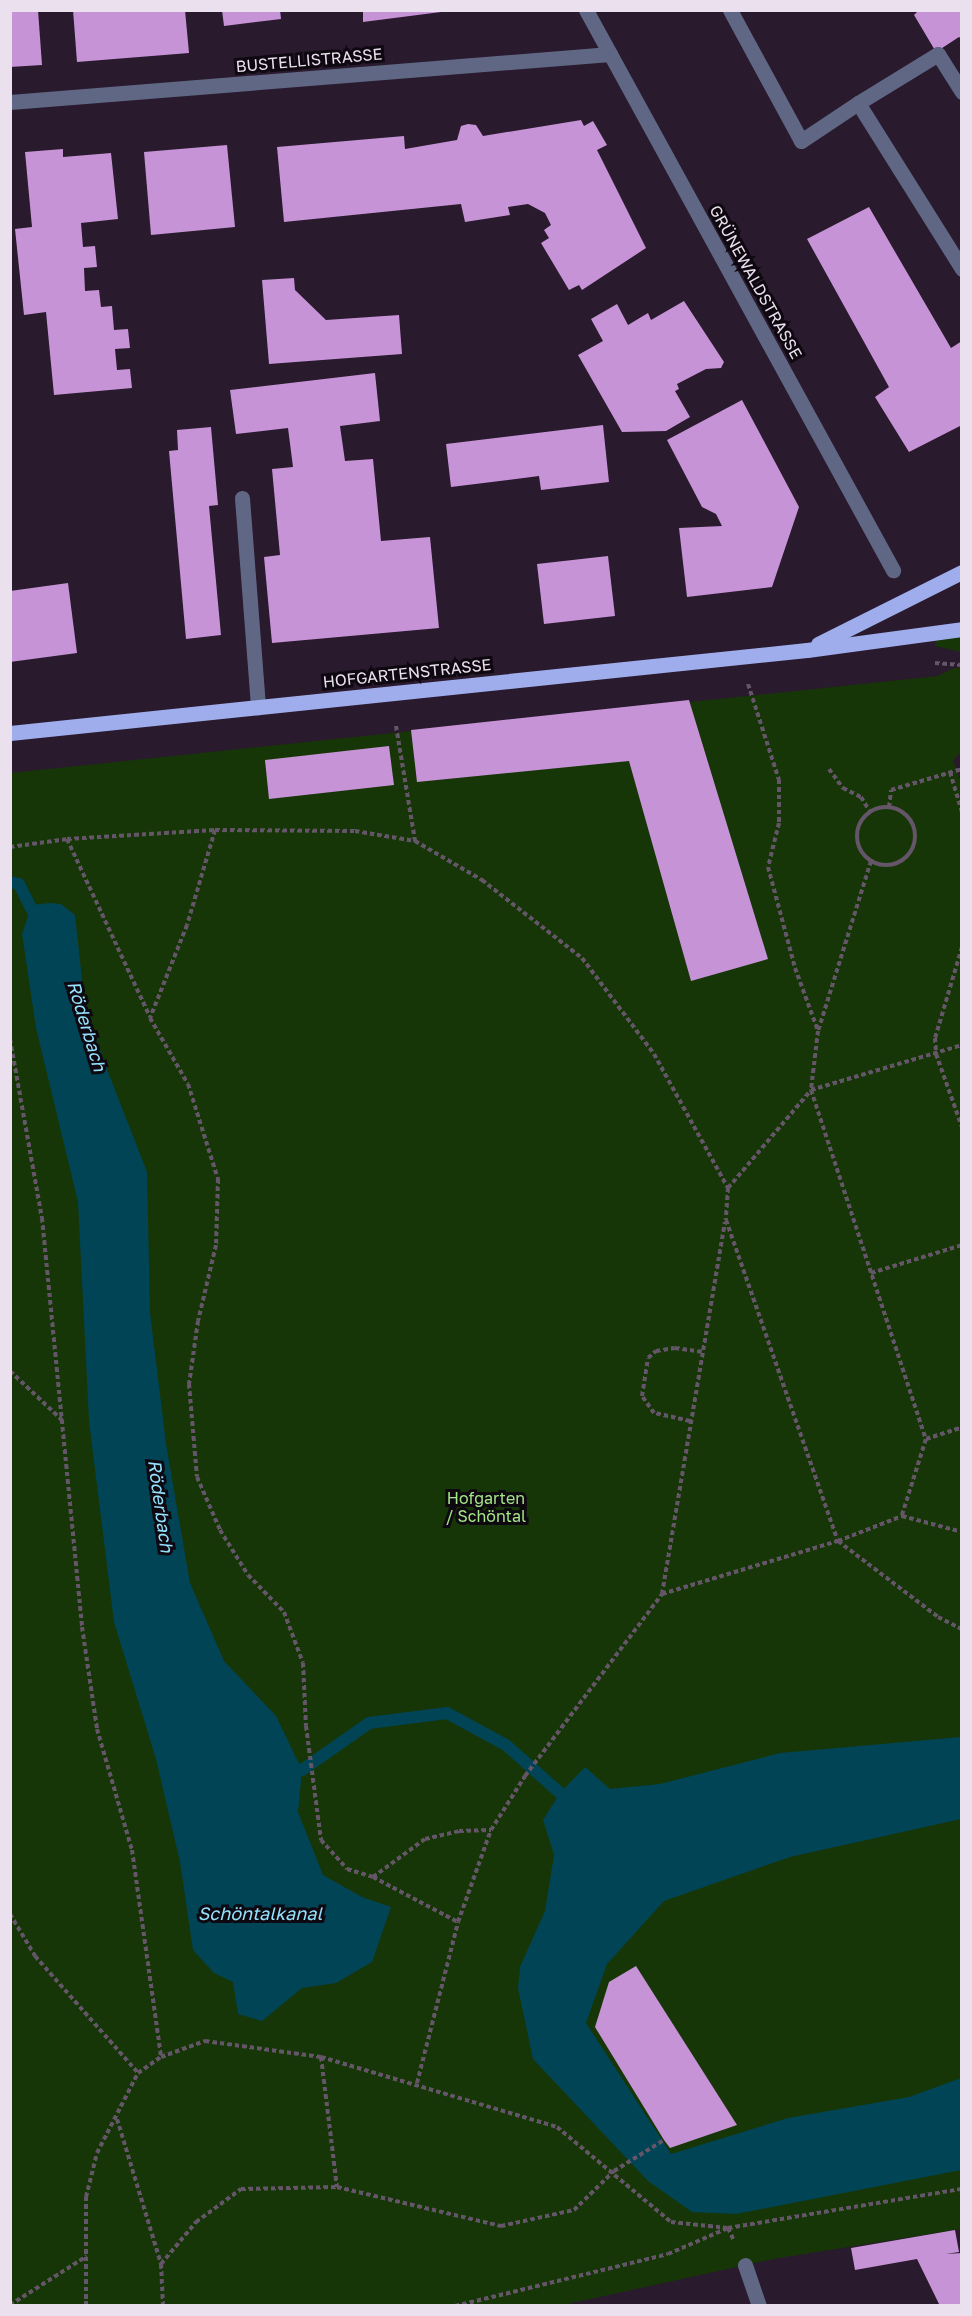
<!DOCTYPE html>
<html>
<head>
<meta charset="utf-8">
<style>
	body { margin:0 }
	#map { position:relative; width:972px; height:2316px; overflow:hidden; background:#291a2d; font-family:"Golos Text",sans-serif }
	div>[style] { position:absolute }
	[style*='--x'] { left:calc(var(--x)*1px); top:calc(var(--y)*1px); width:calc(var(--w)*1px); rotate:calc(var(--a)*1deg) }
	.green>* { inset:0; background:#173607 }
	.water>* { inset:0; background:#014456 }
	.stream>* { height:12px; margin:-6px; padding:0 6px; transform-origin:6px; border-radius:6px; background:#014456 }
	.building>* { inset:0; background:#c693d7 }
	.path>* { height:4px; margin-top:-2px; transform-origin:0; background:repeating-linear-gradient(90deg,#645668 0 4.5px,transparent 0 7.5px) }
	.path>.ring { margin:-2px; padding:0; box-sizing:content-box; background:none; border:4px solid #645668; border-radius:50% }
	.minor>* { height:15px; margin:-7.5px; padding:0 7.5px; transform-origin:7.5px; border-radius:7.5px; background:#606785 }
	.major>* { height:15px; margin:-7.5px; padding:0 7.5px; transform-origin:7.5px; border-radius:7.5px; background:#a0aded }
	span { translate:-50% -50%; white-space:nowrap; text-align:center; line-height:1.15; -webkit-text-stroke:6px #0e0810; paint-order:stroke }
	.street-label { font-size:16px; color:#ebe1ee }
	.park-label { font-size:16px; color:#a4e688 }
	.water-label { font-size:18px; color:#95e1fd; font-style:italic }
	.frame { position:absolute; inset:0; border:12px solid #ebe1ee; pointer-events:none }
</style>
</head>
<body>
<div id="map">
	<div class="green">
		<i style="clip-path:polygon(961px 635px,961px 652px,935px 646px,936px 640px)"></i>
		<i style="clip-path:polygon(954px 668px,961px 668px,961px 752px,953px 760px,962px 786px,961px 2229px,773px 2259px,563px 2305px,11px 2305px,10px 773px,938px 676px)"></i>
	</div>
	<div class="water">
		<i style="clip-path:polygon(50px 903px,61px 904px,75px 915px,84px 998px,103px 1059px,147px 1172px,150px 1312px,166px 1444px,190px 1583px,224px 1661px,276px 1716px,302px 1770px,298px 1812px,323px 1875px,362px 1897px,391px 1907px,372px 1962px,336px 1983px,302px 1988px,262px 2021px,238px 2014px,233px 1982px,214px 1973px,193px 1950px,180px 1862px,156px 1759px,114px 1622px,89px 1421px,78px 1202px,36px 1028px,22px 934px,32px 905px)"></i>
		<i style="clip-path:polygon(961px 1737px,961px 1819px,790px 1857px,664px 1901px,607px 1964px,586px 2023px,671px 2154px,788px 2118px,909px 2097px,961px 2078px,961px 2170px,736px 2214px,692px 2212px,648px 2181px,533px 2059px,518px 1988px,520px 1967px,545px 1911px,554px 1855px,543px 1820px,560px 1793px,585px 1767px,610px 1789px,660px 1784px,780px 1753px)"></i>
	</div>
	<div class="stream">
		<i style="--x:10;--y:882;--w:9;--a:13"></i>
		<i style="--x:19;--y:884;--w:40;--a:63.4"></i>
		<i style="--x:288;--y:1768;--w:14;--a:8"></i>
		<i style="--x:302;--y:1770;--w:82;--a:-35"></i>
		<i style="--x:369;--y:1723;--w:79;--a:-7.3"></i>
		<i style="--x:447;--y:1713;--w:67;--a:28.5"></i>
		<i style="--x:506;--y:1745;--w:72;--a:41.6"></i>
	</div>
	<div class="building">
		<i style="clip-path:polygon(10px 10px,38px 10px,42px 65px,10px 67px)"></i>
		<i style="clip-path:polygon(73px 10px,185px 10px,189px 53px,77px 62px)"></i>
		<i style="clip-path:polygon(222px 10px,280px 10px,281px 19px,224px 26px)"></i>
		<i style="clip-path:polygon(363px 10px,441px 10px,441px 12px,363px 22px)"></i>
		<i style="clip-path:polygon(919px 10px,962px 10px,962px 39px,959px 37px,936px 52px,914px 15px)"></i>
		<i style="clip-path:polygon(581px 120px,584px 126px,593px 121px,607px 145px,597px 150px,646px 248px,582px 290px,579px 285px,569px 290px,541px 243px,549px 238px,544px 230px,551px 225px,545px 213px,528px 204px,508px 207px,510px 215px,465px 222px,461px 204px,284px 222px,277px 147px,404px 136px,405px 149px,457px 140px,461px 126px,468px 124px,476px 125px,483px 136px)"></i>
		<i style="clip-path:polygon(227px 145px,235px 227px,151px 235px,144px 152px)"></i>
		<i style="clip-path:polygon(63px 149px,63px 157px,111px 153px,118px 219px,81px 223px,83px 247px,95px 246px,97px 267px,84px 268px,85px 291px,99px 290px,101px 307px,112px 306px,114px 330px,128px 329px,130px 348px,115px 349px,117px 370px,130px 369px,132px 388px,54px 395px,46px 312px,24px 315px,15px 229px,32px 227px,25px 152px)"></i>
		<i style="clip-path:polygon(869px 207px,951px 348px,962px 341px,962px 425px,909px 452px,875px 397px,889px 387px,807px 239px)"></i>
		<i style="clip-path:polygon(294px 278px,295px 290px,326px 320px,399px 315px,402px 354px,269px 364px,262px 280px)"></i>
		<i style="clip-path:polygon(684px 301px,724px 362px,721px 368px,706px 369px,677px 384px,679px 389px,675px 391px,690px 417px,666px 431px,622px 432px,578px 355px,603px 341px,591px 319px,617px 304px,628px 325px,648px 313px,651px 320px)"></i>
		<i style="clip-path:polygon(375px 373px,380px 421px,340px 426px,345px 461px,373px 459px,381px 541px,430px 537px,439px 628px,272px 643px,264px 557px,280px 555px,272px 469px,293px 467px,288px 428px,236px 434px,230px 390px)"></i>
		<i style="clip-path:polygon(742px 400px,799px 507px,772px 587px,687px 597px,679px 528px,722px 526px,716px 514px,702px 507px,667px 440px)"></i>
		<i style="clip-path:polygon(603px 425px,609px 482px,541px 490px,539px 476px,451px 487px,446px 444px)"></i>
		<i style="clip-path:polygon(211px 427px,218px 505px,209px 506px,221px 635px,186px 639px,169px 451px,178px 450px,177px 430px)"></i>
		<i style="clip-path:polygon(608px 556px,615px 616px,544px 624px,537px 564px)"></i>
		<i style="clip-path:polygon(68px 583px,77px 653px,10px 662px,10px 591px)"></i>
		<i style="clip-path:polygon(689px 700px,768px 959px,691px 981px,629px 761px,417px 782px,411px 730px)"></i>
		<i style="clip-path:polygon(389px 746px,394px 785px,269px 799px,265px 760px)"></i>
		<i style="clip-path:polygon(636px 1966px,737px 2125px,670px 2148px,664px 2140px,595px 2027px,609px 1982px)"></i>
		<i style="clip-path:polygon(955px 2230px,959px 2252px,946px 2254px,962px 2253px,962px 2306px,940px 2306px,917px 2259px,855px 2270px,851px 2248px)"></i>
	</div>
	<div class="path">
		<i style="--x:935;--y:663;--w:27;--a:4"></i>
		<i style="--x:748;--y:684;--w:101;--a:72.1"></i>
		<i style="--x:779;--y:780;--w:43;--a:90"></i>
		<i style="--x:779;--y:823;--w:45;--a:104"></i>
		<i style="--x:768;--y:867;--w:105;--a:75"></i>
		<i style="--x:795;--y:968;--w:67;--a:69.9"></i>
		<i style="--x:396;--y:726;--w:117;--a:80.6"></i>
		<i style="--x:829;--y:769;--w:24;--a:54"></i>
		<i style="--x:843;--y:788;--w:20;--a:27"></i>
		<i style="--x:861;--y:797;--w:17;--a:59"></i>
		<i style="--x:950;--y:772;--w:42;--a:73.3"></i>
		<i style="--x:889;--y:807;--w:17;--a:-83"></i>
		<i style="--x:891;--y:790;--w:74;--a:-16.5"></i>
		<i class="ring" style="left:857px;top:807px;width:54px;height:54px"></i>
		<i style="--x:215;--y:830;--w:99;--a:106.4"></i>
		<i style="--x:187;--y:925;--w:100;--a:111.7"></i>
		<i style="--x:150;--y:1018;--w:76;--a:60.1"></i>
		<i style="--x:188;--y:1084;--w:100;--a:72.5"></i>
		<i style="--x:218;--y:1179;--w:66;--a:91.7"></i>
		<i style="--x:216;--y:1245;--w:78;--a:103.3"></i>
		<i style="--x:198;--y:1321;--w:64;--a:98.1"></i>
		<i style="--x:189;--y:1384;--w:93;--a:85.1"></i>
		<i style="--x:197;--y:1477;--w:58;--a:66.5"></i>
		<i style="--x:220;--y:1530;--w:53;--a:58.1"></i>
		<i style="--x:248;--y:1575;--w:52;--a:45.8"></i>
		<i style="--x:284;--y:1612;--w:54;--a:69.6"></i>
		<i style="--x:303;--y:1663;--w:63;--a:87.3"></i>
		<i style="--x:306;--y:1726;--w:115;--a:82.5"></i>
		<i style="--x:321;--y:1840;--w:39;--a:48"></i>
		<i style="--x:347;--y:1869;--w:27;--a:17"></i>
		<i style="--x:373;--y:1877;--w:96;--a:27.9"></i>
		<i style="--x:67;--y:839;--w:196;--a:65"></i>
		<i style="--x:10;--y:847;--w:58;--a:-8"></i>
		<i style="--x:67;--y:839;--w:148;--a:-3.5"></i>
		<i style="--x:215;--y:830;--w:140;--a:0.4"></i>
		<i style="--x:355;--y:831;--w:61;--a:9.5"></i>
		<i style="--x:415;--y:841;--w:78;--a:30.2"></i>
		<i style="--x:482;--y:880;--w:127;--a:38"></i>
		<i style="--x:582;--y:958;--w:120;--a:53.1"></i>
		<i style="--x:654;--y:1054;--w:153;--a:61.1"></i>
		<i style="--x:728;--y:1188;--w:32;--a:94"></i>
		<i style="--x:726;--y:1220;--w:340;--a:70.8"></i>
		<i style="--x:838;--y:1541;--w:126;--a:37.2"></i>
		<i style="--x:938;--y:1617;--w:27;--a:27"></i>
		<i style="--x:871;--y:861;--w:178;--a:107.3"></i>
		<i style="--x:818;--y:1031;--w:59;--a:96.8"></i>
		<i style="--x:811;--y:1090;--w:367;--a:71.8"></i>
		<i style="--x:926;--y:1439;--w:38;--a:-18"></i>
		<i style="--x:962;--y:947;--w:95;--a:106.5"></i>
		<i style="--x:935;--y:1038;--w:16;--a:86"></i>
		<i style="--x:936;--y:1054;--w:77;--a:70.4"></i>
		<i style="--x:10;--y:1039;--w:182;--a:79.9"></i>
		<i style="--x:42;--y:1218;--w:411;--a:84.4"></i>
		<i style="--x:82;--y:1627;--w:103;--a:81.6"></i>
		<i style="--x:97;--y:1729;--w:126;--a:73.9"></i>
		<i style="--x:132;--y:1850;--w:209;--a:82"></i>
		<i style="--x:728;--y:1188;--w:128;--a:-49.7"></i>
		<i style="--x:811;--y:1090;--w:158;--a:-16.6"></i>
		<i style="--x:871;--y:1273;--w:95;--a:-17.1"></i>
		<i style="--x:10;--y:1371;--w:71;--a:43.3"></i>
		<i style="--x:690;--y:1421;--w:37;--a:-167"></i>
		<i style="--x:654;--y:1413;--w:21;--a:-125"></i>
		<i style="--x:642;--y:1396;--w:38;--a:-81"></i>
		<i style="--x:648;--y:1358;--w:11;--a:-41"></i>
		<i style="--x:656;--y:1351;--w:19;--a:-9"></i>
		<i style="--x:675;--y:1348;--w:27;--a:8"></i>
		<i style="--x:902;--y:1515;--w:80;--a:-72.5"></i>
		<i style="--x:662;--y:1594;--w:377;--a:-80.4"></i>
		<i style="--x:373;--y:1877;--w:64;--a:-36.2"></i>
		<i style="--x:425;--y:1839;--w:35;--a:-13"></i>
		<i style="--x:459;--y:1831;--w:32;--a:-2"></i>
		<i style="--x:10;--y:1914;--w:49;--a:59.2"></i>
		<i style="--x:35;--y:1956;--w:156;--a:48.6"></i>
		<i style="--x:321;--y:2057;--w:131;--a:83"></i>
		<i style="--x:417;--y:2083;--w:166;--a:-75.7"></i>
		<i style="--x:458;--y:1922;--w:98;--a:-70.3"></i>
		<i style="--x:491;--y:1830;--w:64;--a:-57.8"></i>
		<i style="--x:525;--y:1776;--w:228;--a:-53"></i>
		<i style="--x:662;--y:1594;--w:184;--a:-16.8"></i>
		<i style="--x:838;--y:1541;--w:69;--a:-21.3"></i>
		<i style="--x:902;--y:1516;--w:62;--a:14.9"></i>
		<i style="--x:117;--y:2119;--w:152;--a:73.1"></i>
		<i style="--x:728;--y:2228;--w:14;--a:65"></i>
		<i style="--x:10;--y:2305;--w:91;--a:-32.5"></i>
		<i style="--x:86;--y:2306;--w:109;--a:-90"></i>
		<i style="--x:86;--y:2197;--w:45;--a:-76"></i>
		<i style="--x:97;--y:2153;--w:90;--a:-62.9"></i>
		<i style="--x:138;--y:2073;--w:28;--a:-35"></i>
		<i style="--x:161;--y:2057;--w:47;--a:-20"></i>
		<i style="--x:205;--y:2041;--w:117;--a:7.9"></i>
		<i style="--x:321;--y:2057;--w:246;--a:16.5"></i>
		<i style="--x:557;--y:2127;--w:148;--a:39.8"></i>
		<i style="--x:671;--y:2222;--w:57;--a:6"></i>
		<i style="--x:163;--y:2306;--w:42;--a:-92.7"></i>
		<i style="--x:161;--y:2264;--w:55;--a:-50.2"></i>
		<i style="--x:196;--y:2222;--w:56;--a:-36.3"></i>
		<i style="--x:241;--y:2189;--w:96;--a:-1.2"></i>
		<i style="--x:337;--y:2187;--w:169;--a:13.4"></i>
		<i style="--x:501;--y:2226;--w:75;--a:-12.4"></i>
		<i style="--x:574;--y:2210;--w:56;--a:-44.3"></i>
		<i style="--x:614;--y:2171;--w:59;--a:-31.8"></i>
		<i style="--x:455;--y:2306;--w:219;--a:-13.7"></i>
		<i style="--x:668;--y:2254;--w:65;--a:-23.4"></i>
		<i style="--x:728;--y:2228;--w:237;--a:-9.5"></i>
	</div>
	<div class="minor">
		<i style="--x:586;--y:10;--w:639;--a:61.27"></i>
		<i style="--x:730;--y:10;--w:149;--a:61.5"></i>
		<i style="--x:801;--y:141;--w:69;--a:-33.7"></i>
		<i style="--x:962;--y:92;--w:45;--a:-122.3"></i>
		<i style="--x:938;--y:54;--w:94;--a:148.5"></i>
		<i style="--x:858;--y:103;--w:196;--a:57.9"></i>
		<i style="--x:10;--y:102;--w:602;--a:-4.57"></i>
		<i style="--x:242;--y:498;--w:210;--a:85.6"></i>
		<i style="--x:745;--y:2265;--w:43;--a:71.1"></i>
	</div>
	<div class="major">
		<i style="--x:818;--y:644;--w:161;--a:-26.6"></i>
		<i style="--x:10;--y:733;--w:801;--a:-5.95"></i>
		<i style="--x:807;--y:650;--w:156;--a:-7.7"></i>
	</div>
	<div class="street-label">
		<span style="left:309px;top:60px;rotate:-5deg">BUSTELLISTRASSE</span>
		<span style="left:756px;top:282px;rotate:61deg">GRÜNEWALDSTRASSE</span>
		<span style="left:407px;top:673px;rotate:-6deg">HOFGARTENSTRASSE</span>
	</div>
	<div class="park-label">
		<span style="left:486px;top:1507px">Hofgarten<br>/ Schöntal</span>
	</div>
	<div class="water-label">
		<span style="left:87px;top:1026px;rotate:73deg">Röderbach</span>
		<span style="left:161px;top:1506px;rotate:82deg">Röderbach</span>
		<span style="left:260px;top:1913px">Schöntalkanal</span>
	</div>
	<div class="frame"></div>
</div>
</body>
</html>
